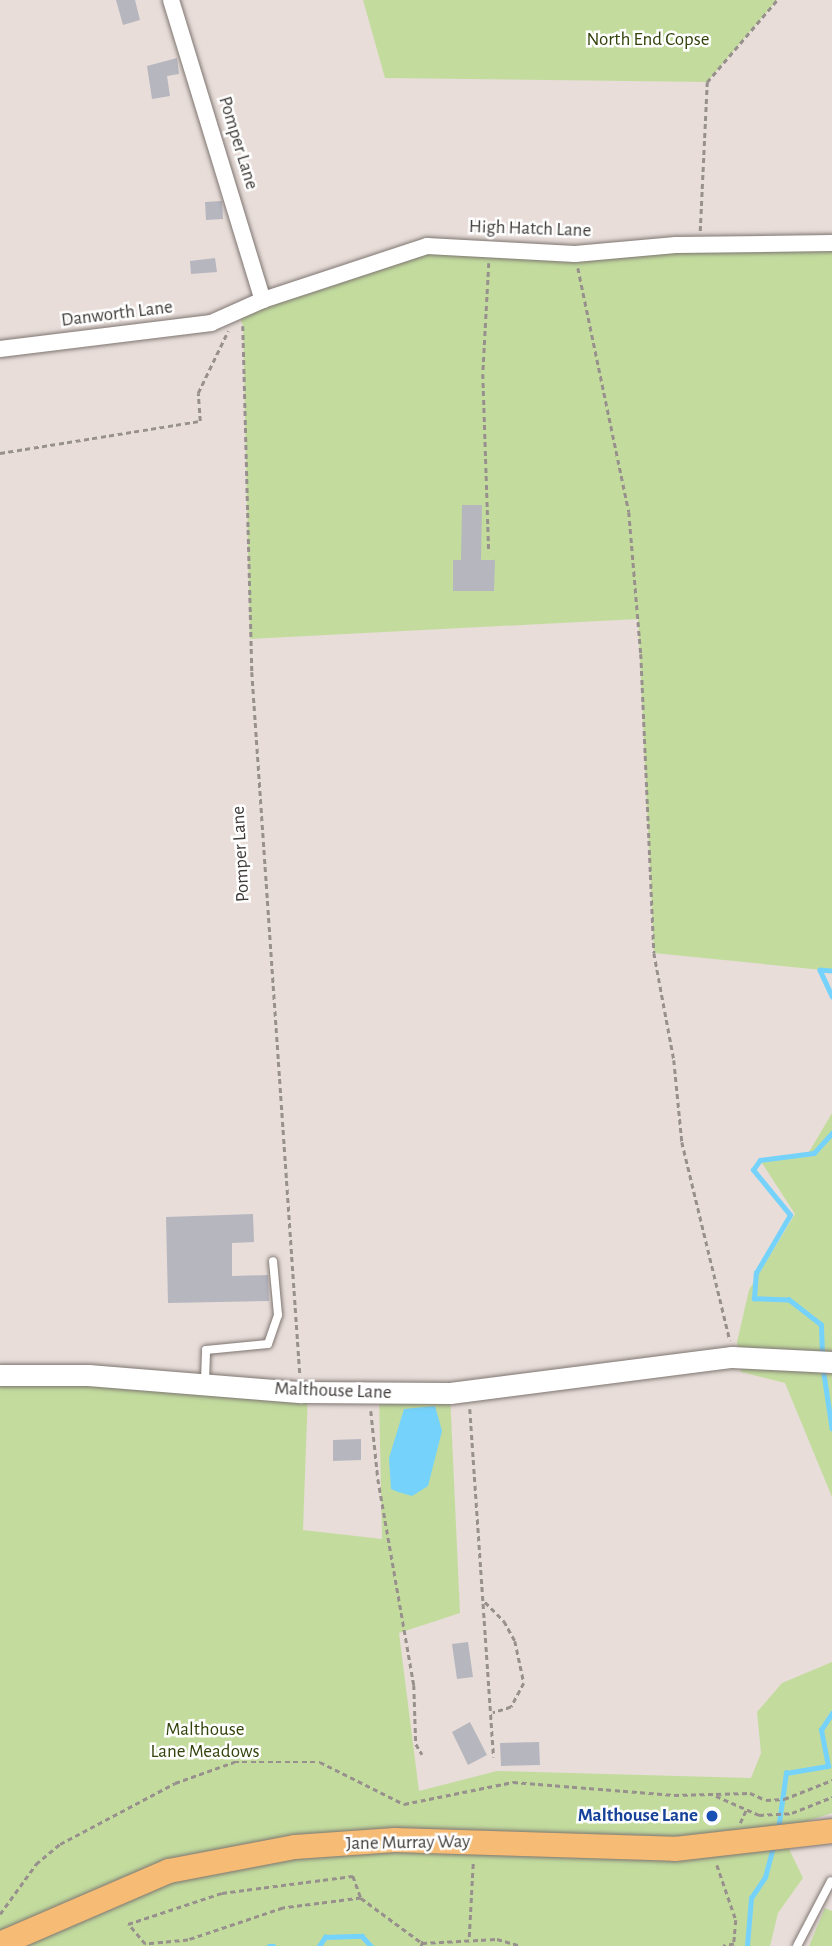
<!DOCTYPE html>
<html>
<head>
<meta charset="utf-8">
<style>
	body { margin:0 }
	#map { position:relative; width:832px; height:1946px; overflow:hidden; background:#e8ddd9; font-family:"Alegreya Sans",sans-serif }
	div>[style] { position:absolute }
	[style*='--x'] { left:calc(var(--x)*1px); top:calc(var(--y)*1px); width:calc(var(--w)*1px); rotate:calc(var(--a)*1deg) }
	.green>* { inset:0; background:#c3dc9e }
	.water>* { inset:0; background:#75d2fb }
	.stream>* { height:4.5px; margin:-2.25px; padding:0 2.25px; transform-origin:2.25px; border-radius:2.25px; background:#75d2fb }
	.building>* { inset:0; background:#b6b6bf }
	.path>* { height:2.5px; margin-top:-1.25px; transform-origin:0; background:repeating-linear-gradient(90deg,#97908d 0 5px,transparent 0 8.5px) }
	.roads { filter:drop-shadow(0 0 2px #7e7571) drop-shadow(0 0 2px #7e7571) }
	.lane>* { height:8px; margin:-4px; padding:0 4px; transform-origin:4px; border-radius:4px; background:#fff }
	.street>* { height:16px; margin:-8px; padding:0 8px; transform-origin:8px; border-radius:8px; background:#fff }
	.secondary>* { height:21px; margin:-10.5px; padding:0 10.5px; transform-origin:10.5px; border-radius:10.5px; background:#fff }
	.primary>* { height:24px; margin:-12px; padding:0 12px; transform-origin:12px; border-radius:12px; background:#f6bb74 }
	.dots>* { width:19px; height:19px; translate:-50% -50%; box-sizing:border-box; border:4px solid #fff; border-radius:50% }
	span { translate:-50% -50%; white-space:nowrap; text-align:center; line-height:1.15; -webkit-text-stroke:5px #fff; paint-order:stroke }
	.park-label { font-size:19px; color:#32430b }
	.street-label { font-size:19px; color:#3f3b39 }
	.transit-label { font-size:19px; color:#164399; font-weight:700 }
	.right { translate:-100% -50%; text-align:right }
</style>
</head>
<body>
<div id="map">
	<div class="green">
		<i style="clip-path:polygon(363px 0,777px 0,707px 82px,385px 78px)"></i>
		<i style="clip-path:polygon(832px 243px,832px 971px,654px 953px,638px 619px,250px 639px,243px 326px,238px 313px,427px 246px,491px 250px)"></i>
		<i style="clip-path:polygon(832px 1113px,832px 1497px,785px 1383px,741px 1372px,737px 1342px,749px 1290px,795px 1214px,760px 1160px,809px 1152px)"></i>
		<i style="clip-path:polygon(0 1375px,308px 1391px,303px 1530px,382px 1539px,379px 1394px,450px 1393px,460px 1613px,399px 1633px,419px 1791px,497px 1771px,751px 1778px,761px 1753px,757px 1712px,782px 1683px,832px 1662px,832px 1813px,780px 1830px,803px 1878px,778px 1913px,770px 1946px,0 1946px)"></i>
		<i style="clip-path:polygon(825px 1908px,832px 1911px,832px 1946px,809px 1946px)"></i>
	</div>
	<div class="water">
		<i style="clip-path:polygon(435px 1406px,442px 1431px,428px 1486px,412px 1496px,398px 1492px,391px 1489px,389px 1458px,404px 1409px)"></i>
	</div>
	<div class="stream">
		<i style="--x:832;--y:971;--w:12;--a:-175"></i>
		<i style="--x:820;--y:970;--w:29;--a:65"></i>
		<i style="--x:822;--y:1355;--w:30;--a:-92"></i>
		<i style="--x:821;--y:1325;--w:41;--a:-142"></i>
		<i style="--x:789;--y:1300;--w:35;--a:-178"></i>
		<i style="--x:754;--y:1299;--w:26;--a:-86"></i>
		<i style="--x:756;--y:1273;--w:67;--a:-59.6"></i>
		<i style="--x:790;--y:1215;--w:58;--a:-129.4"></i>
		<i style="--x:753;--y:1170;--w:12;--a:-55"></i>
		<i style="--x:760;--y:1160;--w:54;--a:-7.4"></i>
		<i style="--x:814;--y:1153;--w:27;--a:-48"></i>
		<i style="--x:823;--y:1367;--w:62;--a:81.6"></i>
		<i style="--x:778;--y:1829;--w:57;--a:-81.9"></i>
		<i style="--x:786;--y:1773;--w:43;--a:-9.5"></i>
		<i style="--x:828;--y:1766;--w:37;--a:-101"></i>
		<i style="--x:821;--y:1730;--w:20;--a:-57"></i>
		<i style="--x:269;--y:1946;--w:5;--a:0"></i>
		<i style="--x:319;--y:1946;--w:11;--a:-56"></i>
		<i style="--x:325;--y:1937;--w:37;--a:-2"></i>
		<i style="--x:362;--y:1936;--w:13;--a:48"></i>
		<i style="--x:747;--y:1946;--w:48;--a:-85.2"></i>
		<i style="--x:751;--y:1898;--w:25;--a:-56"></i>
		<i style="--x:765;--y:1877;--w:31;--a:-75"></i>
	</div>
	<div class="building">
		<i style="clip-path:polygon(116px 0,135px 0,140px 20px,123px 25px)"></i>
		<i style="clip-path:polygon(177px 58px,179px 74px,167px 76px,170px 96px,152px 99px,147px 66px)"></i>
		<i style="clip-path:polygon(205px 202px,222px 201px,223px 219px,206px 220px)"></i>
		<i style="clip-path:polygon(215px 258px,217px 272px,191px 274px,190px 261px)"></i>
		<i style="clip-path:polygon(462px 505px,482px 505px,481px 560px,495px 560px,494px 591px,453px 591px,453px 560px,461px 560px)"></i>
		<i style="clip-path:polygon(253px 1214px,254px 1242px,232px 1243px,232px 1276px,268px 1275px,269px 1301px,168px 1303px,166px 1217px)"></i>
		<i style="clip-path:polygon(361px 1439px,361px 1460px,333px 1461px,333px 1440px)"></i>
		<i style="clip-path:polygon(468px 1642px,473px 1677px,457px 1679px,452px 1644px)"></i>
		<i style="clip-path:polygon(470px 1722px,487px 1755px,468px 1765px,452px 1732px)"></i>
		<i style="clip-path:polygon(539px 1742px,540px 1765px,501px 1766px,500px 1743px)"></i>
	</div>
	<div class="path">
		<i style="--x:700;--y:231;--w:149;--a:-87.3"></i>
		<i style="--x:707;--y:82;--w:108;--a:-49.5"></i>
		<i style="--x:489;--y:263;--w:111;--a:93.1"></i>
		<i style="--x:483;--y:374;--w:179;--a:88.1"></i>
		<i style="--x:578;--y:268;--w:249;--a:78.2"></i>
		<i style="--x:629;--y:512;--w:143;--a:85.2"></i>
		<i style="--x:641;--y:654;--w:299;--a:87.5"></i>
		<i style="--x:654;--y:953;--w:109;--a:79.4"></i>
		<i style="--x:674;--y:1060;--w:82;--a:84.4"></i>
		<i style="--x:682;--y:1142;--w:204;--a:76.4"></i>
		<i style="--x:243;--y:326;--w:346;--a:88.5"></i>
		<i style="--x:252;--y:672;--w:705;--a:86.09"></i>
		<i style="--x:0;--y:453;--w:203;--a:-9.1"></i>
		<i style="--x:200;--y:421;--w:28;--a:-94"></i>
		<i style="--x:198;--y:393;--w:69;--a:-64.2"></i>
		<i style="--x:470;--y:1409;--w:349;--a:86.1"></i>
		<i style="--x:371;--y:1411;--w:68;--a:84.1"></i>
		<i style="--x:378;--y:1479;--w:209;--a:80.1"></i>
		<i style="--x:414;--y:1685;--w:59;--a:88.1"></i>
		<i style="--x:416;--y:1744;--w:12;--a:59"></i>
		<i style="--x:485;--y:1602;--w:27;--a:45"></i>
		<i style="--x:504;--y:1621;--w:23;--a:61"></i>
		<i style="--x:515;--y:1641;--w:43;--a:77.9"></i>
		<i style="--x:524;--y:1683;--w:27;--a:118"></i>
		<i style="--x:511;--y:1707;--w:19;--a:162"></i>
		<i style="--x:716;--y:1796;--w:47;--a:23.8"></i>
		<i style="--x:759;--y:1815;--w:33;--a:-3"></i>
		<i style="--x:792;--y:1813;--w:43;--a:-21.8"></i>
		<i style="--x:740;--y:1823;--w:14;--a:-65"></i>
		<i style="--x:717;--y:1865;--w:58;--a:70.9"></i>
		<i style="--x:736;--y:1920;--w:24;--a:95"></i>
		<i style="--x:734;--y:1944;--w:11;--a:170"></i>
		<i style="--x:361;--y:1898;--w:79;--a:172.7"></i>
		<i style="--x:283;--y:1908;--w:100;--a:161.4"></i>
		<i style="--x:188;--y:1940;--w:43;--a:174.7"></i>
		<i style="--x:145;--y:1944;--w:26;--a:-130"></i>
		<i style="--x:128;--y:1924;--w:99;--a:-18.3"></i>
		<i style="--x:222;--y:1893;--w:132;--a:-7.4"></i>
		<i style="--x:353;--y:1876;--w:23;--a:70"></i>
		<i style="--x:361;--y:1898;--w:76;--a:36.4"></i>
		<i style="--x:422;--y:1943;--w:75;--a:-3.1"></i>
		<i style="--x:497;--y:1939;--w:25;--a:16"></i>
		<i style="--x:0;--y:1914;--w:62;--a:-54.2"></i>
		<i style="--x:36;--y:1864;--w:31;--a:-40"></i>
		<i style="--x:60;--y:1844;--w:130;--a:-27.9"></i>
		<i style="--x:175;--y:1783;--w:63;--a:-19.6"></i>
		<i style="--x:234;--y:1762;--w:86;--a:0"></i>
		<i style="--x:320;--y:1762;--w:94;--a:26.6"></i>
		<i style="--x:404;--y:1804;--w:111;--a:-11.4"></i>
		<i style="--x:513;--y:1782;--w:162;--a:4.6"></i>
		<i style="--x:674;--y:1795;--w:76;--a:-1.5"></i>
		<i style="--x:750;--y:1793;--w:17;--a:24"></i>
		<i style="--x:766;--y:1800;--w:18;--a:-3"></i>
		<i style="--x:784;--y:1799;--w:52;--a:-21.6"></i>
		<i style="--x:469;--y:1937;--w:74;--a:-86.9"></i>
		<i style="--x:421;--y:1946;--w:7;--a:-74"></i>
	</div>
	<div class="roads">
		<div class="lane">
			<i style="--x:205;--y:1381;--w:31;--a:-88"></i>
			<i style="--x:206;--y:1350;--w:62;--a:-5.5"></i>
			<i style="--x:268;--y:1344;--w:31;--a:-71"></i>
			<i style="--x:278;--y:1315;--w:54;--a:-95.3"></i>
			<i style="--x:797;--y:1946;--w:73;--a:-62.4"></i>
		</div>
		<div class="street">
			<i style="--x:171;--y:0;--w:314;--a:73"></i>
			<i style="--x:0;--y:349;--w:213;--a:-7"></i>
			<i style="--x:211;--y:323;--w:57;--a:-23.9"></i>
			<i style="--x:263;--y:300;--w:173;--a:-18.2"></i>
			<i style="--x:427;--y:246;--w:148;--a:3.1"></i>
			<i style="--x:575;--y:254;--w:101;--a:-5.1"></i>
			<i style="--x:676;--y:245;--w:156;--a:-0.7"></i>
		</div>
		<div class="secondary">
			<i style="--x:0;--y:1375;--w:88;--a:0"></i>
			<i style="--x:88;--y:1375;--w:214;--a:4.6"></i>
			<i style="--x:301;--y:1392;--w:149;--a:0.4"></i>
			<i style="--x:450;--y:1393;--w:284;--a:-7.3"></i>
			<i style="--x:732;--y:1357;--w:100;--a:2.9"></i>
		</div>
		<div class="primary">
			<i style="--x:0;--y:1944;--w:184;--a:-23.4"></i>
			<i style="--x:169;--y:1871;--w:128;--a:-10.8"></i>
			<i style="--x:295;--y:1847;--w:100;--a:-4"></i>
			<i style="--x:395;--y:1840;--w:280;--a:1.8"></i>
			<i style="--x:675;--y:1849;--w:158;--a:-6.5"></i>
		</div>
	</div>
	<div class="dots">
		<i style="left:712px;top:1816px;background:#1a4fb4"></i>
	</div>
	<div class="park-label">
		<span style="left:648px;top:40px">North End Copse</span>
		<span style="left:205px;top:1741px">Malthouse<br>Lane Meadows</span>
	</div>
	<div class="street-label">
		<span style="left:238px;top:143px;rotate:73deg">Pomper Lane</span>
		<span style="left:530px;top:229px;rotate:2deg">High Hatch Lane</span>
		<span style="left:117px;top:314px;rotate:-7deg">Danworth Lane</span>
		<span style="left:241px;top:854px;rotate:-93deg">Pomper Lane</span>
		<span style="left:333px;top:1391px;rotate:2deg">Malthouse Lane</span>
		<span style="left:408px;top:1843px;rotate:-1deg">Jane Murray Way</span>
	</div>
	<div class="transit-label">
		<span class="right" style="left:698px;top:1816px">Malthouse Lane</span>
	</div>
</div>
</body>
</html>
